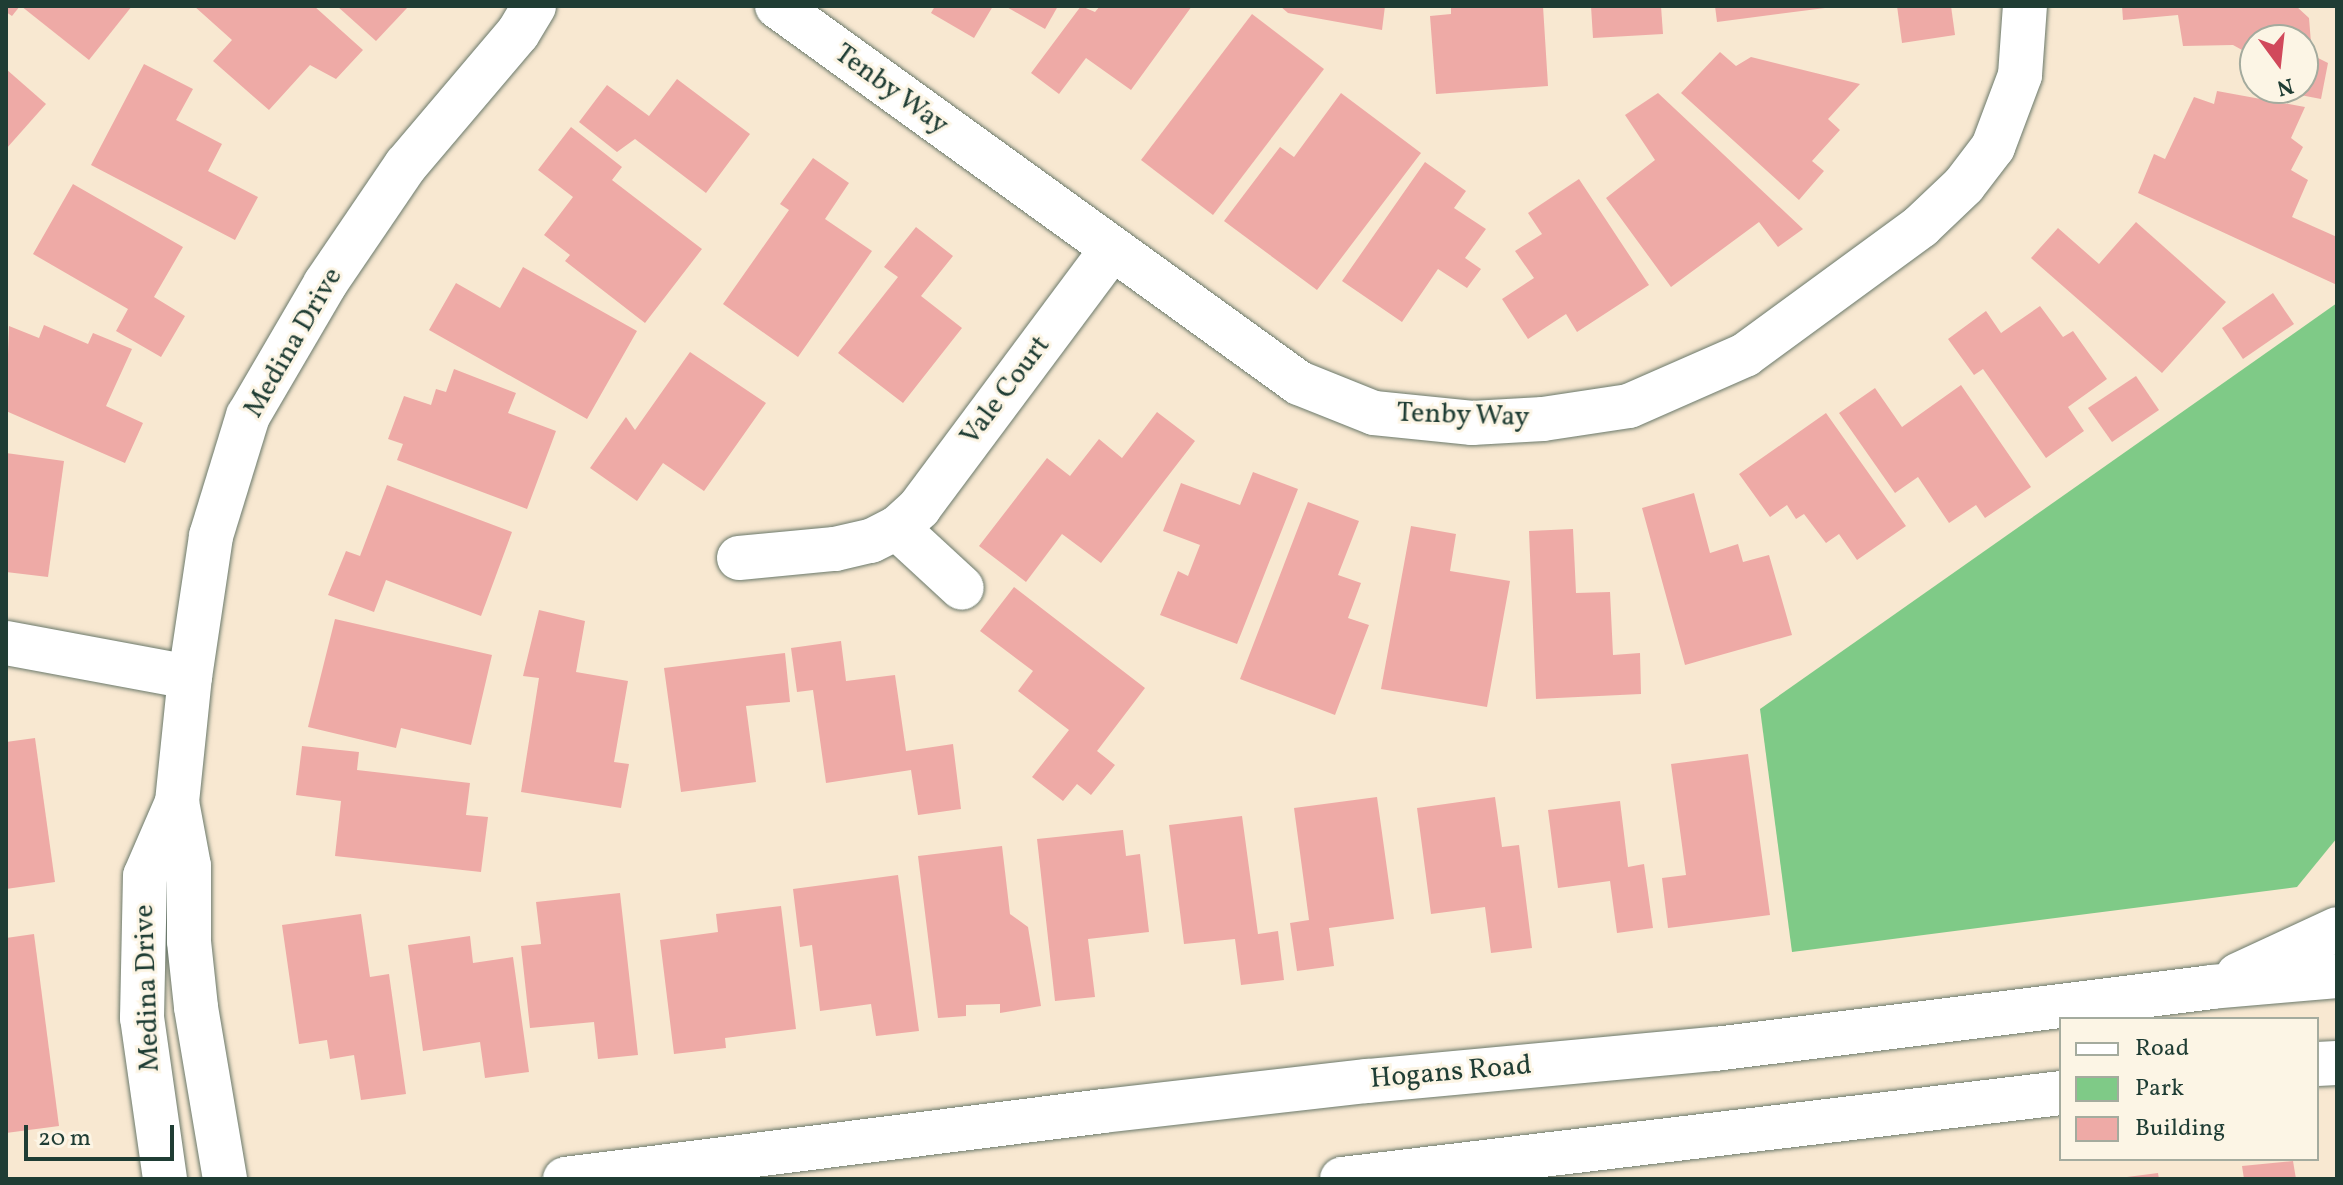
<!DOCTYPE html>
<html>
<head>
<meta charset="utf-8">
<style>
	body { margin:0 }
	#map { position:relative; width:2343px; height:1185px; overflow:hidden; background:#f8e8d1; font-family:Vollkorn,serif }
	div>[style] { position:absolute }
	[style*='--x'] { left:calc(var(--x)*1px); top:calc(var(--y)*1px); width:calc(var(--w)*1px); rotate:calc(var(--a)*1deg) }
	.green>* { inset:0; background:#7fca87 }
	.building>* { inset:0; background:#eeaaa6 }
	.roads { filter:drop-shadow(0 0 2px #6b796b) drop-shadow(0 0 2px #6b796b) }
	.minor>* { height:44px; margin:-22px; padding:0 22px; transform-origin:22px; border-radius:22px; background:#fff }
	span { translate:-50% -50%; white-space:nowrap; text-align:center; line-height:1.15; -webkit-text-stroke:6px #fcf5e5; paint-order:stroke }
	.street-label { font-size:28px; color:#1f3d34 }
	.frame { position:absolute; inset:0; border:8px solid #1f3d34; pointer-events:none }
	.legend { position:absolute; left:2059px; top:1017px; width:260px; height:144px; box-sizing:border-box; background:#fcf5e5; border:2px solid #a4ab9e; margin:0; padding:10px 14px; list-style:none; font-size:24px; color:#1f3d34 }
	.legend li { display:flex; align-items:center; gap:16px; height:40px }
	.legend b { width:40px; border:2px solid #a4ab9e }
	.north { position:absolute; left:2239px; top:24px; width:80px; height:80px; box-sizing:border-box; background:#fcf5e5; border:2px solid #a4ab9e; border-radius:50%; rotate:165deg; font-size:22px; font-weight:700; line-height:32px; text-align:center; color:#1f3d34 }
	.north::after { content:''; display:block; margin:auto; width:28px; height:36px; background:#d1495b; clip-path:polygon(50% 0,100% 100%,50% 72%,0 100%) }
	.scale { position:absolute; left:24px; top:1125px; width:150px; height:36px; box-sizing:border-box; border:4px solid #1f3d34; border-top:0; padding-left:10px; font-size:24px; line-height:28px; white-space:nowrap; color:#1f3d34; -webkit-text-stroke:6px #fcf5e5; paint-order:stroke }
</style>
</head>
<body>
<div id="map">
	<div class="green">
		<i style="clip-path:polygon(2337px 303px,2337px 838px,2297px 887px,1792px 952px,1760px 709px)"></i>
	</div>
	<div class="building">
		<i style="clip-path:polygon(6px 6px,20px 6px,12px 16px,6px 12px)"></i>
		<i style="clip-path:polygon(21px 6px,132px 6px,89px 60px)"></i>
		<i style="clip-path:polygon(194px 6px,314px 6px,363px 50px,336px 79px,310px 65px,269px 110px,213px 61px,232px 40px)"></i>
		<i style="clip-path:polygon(337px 6px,404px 6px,407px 8px,376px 41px)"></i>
		<i style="clip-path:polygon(935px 6px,993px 6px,974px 38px,931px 13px)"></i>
		<i style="clip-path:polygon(1005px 6px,1058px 6px,1045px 29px)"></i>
		<i style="clip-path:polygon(1081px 6px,1095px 12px,1100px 6px,1192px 6px,1131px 90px,1086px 58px,1059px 94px,1031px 73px)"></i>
		<i style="clip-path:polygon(1280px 6px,1385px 6px,1382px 30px,1288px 13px)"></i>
		<i style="clip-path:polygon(1451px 6px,1543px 6px,1548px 86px,1436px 94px,1430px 16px,1451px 14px)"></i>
		<i style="clip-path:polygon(1591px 6px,1661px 6px,1663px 34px,1593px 38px)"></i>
		<i style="clip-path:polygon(1715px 6px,1825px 6px,1825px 8px,1717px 22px)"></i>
		<i style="clip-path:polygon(1897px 6px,1951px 6px,1955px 35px,1902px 43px)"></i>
		<i style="clip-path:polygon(2122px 6px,2296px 6px,2309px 18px,2312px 55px,2328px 63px,2321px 99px,2270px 89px,2303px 88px,2303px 40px,2255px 40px,2255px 87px,2246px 85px,2253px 56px,2233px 45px,2183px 46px,2178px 15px,2123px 20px)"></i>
		<i style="clip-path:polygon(1252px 14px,1324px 69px,1213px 215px,1141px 160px)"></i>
		<i style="clip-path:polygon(1720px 52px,1736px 66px,1751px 57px,1860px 84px,1828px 119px,1840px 130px,1812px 161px,1824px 171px,1799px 200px,1681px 93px)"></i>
		<i style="clip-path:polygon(144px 64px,193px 89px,176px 120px,222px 144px,208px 171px,258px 197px,235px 240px,91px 165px)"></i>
		<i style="clip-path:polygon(6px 69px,46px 104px,6px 149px)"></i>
		<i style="clip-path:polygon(677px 79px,750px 134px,706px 193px,635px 139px,617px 152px,579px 122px,607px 85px,649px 116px)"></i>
		<i style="clip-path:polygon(2217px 91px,2305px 107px,2291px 138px,2303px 147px,2291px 170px,2308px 180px,2292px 217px,2337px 237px,2337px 285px,2138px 193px,2154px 154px,2165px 159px,2194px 97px,2214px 104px)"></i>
		<i style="clip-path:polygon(1341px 93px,1421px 153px,1317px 290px,1224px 221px,1280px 147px,1294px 157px)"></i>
		<i style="clip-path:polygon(1658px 93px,1803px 229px,1778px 247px,1759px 222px,1671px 287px,1606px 198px,1655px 160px,1625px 115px)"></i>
		<i style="clip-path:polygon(571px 127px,622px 167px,612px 180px,702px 249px,645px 323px,565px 261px,570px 255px,544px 235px,573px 197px,538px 170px)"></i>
		<i style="clip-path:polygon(813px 158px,849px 183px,825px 219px,872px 251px,798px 357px,723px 304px,789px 210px,780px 204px)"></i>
		<i style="clip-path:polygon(1425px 162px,1466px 191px,1454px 208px,1486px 229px,1465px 258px,1481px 269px,1467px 288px,1438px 269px,1402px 322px,1342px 281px)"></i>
		<i style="clip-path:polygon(1579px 179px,1649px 285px,1577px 332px,1566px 314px,1528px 339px,1502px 299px,1534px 278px,1515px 251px,1542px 234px,1528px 213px)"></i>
		<i style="clip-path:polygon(73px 184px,183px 247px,154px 297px,185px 316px,161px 357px,116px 331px,128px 309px,33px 254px)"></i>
		<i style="clip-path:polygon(2136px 222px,2226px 302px,2162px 373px,2031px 258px,2058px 228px,2099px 264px)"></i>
		<i style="clip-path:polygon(916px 227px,953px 256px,921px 296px,962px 328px,903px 403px,838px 353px,898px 277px,884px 267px)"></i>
		<i style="clip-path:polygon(523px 267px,637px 331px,587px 419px,429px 330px,456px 283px,500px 308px)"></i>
		<i style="clip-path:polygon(2273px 293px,2294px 324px,2243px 359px,2222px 328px)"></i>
		<i style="clip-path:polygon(2040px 306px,2063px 337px,2073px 331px,2107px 379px,2068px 407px,2084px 431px,2046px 458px,1983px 369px,1974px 375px,1948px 339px,1986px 311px,2001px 333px)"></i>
		<i style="clip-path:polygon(44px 325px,88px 344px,93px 333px,132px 349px,106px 406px,143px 423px,125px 463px,6px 411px,9px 326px,39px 338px)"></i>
		<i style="clip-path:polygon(690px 352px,766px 403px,704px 491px,663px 463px,637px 501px,590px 468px,626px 417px,635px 430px)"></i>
		<i style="clip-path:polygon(454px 369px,516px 393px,508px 413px,556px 431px,527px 509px,397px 460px,403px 444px,388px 439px,404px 396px,431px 405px,436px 389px,446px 392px)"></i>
		<i style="clip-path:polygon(2136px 376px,2159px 410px,2112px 442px,2088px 408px)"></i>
		<i style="clip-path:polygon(1961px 385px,2031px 487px,1985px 518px,1976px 505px,1949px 523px,1918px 477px,1895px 493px,1839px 413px,1875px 388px,1902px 427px)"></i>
		<i style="clip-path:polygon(1157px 412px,1195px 441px,1101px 563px,1062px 534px,1026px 582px,979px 546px,1047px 458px,1070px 476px,1099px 439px,1122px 458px)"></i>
		<i style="clip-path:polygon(1826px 413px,1906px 526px,1857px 560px,1839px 534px,1826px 543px,1804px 514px,1796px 519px,1787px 505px,1770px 517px,1739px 474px)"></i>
		<i style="clip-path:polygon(6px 453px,64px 461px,48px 577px,6px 572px)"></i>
		<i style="clip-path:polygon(1253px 472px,1298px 489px,1237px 644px,1160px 615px,1178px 571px,1188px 576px,1200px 545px,1163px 531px,1181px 483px,1240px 505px)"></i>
		<i style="clip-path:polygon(387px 485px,512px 532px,481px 616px,386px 580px,374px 612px,328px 595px,346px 551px,360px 556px)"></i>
		<i style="clip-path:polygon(1694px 493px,1710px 553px,1738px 544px,1743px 562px,1769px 555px,1792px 635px,1685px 665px,1642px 508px)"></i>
		<i style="clip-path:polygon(1308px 502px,1359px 521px,1338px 575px,1361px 583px,1348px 618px,1369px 625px,1335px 715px,1240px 679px)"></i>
		<i style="clip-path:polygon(1411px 526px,1456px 534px,1450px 571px,1510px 581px,1487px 707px,1381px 689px)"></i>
		<i style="clip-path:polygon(1573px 529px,1576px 593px,1610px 592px,1613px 655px,1640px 653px,1641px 694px,1536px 699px,1529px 531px)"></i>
		<i style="clip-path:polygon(1014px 587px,1145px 688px,1097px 751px,1115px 765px,1091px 795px,1077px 784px,1063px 801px,1032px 777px,1069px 730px,1018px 691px,1033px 671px,980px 631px)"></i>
		<i style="clip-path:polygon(539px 610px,585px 621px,576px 672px,628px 681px,614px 762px,629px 764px,621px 808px,521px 792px,539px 678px,523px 676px)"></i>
		<i style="clip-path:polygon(335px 619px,492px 655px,471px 745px,401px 728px,396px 748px,308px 727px)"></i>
		<i style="clip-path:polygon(841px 641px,846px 681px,895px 675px,906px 751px,953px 744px,961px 809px,918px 815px,911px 770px,826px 783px,813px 690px,797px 692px,791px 648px)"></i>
		<i style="clip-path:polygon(785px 653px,790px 702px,746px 706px,756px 782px,681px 792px,664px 668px)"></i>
		<i style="clip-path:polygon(35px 738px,55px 882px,6px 889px,6px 742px)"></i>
		<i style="clip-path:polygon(302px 746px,359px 752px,357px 770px,470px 783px,466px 815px,488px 817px,481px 872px,335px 856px,341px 801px,296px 795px)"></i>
		<i style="clip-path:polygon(1748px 754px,1770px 915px,1668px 928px,1662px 878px,1686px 875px,1671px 764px)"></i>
		<i style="clip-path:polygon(1377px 797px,1394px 919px,1329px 928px,1334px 966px,1297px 971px,1290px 923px,1309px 920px,1294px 808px)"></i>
		<i style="clip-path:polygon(1495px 797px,1502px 847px,1519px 845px,1532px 948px,1491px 953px,1485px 907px,1431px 914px,1417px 808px)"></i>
		<i style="clip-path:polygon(1620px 801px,1628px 867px,1644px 864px,1653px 928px,1617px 933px,1610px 881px,1558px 888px,1548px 810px)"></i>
		<i style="clip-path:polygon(1242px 816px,1258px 934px,1278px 931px,1284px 980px,1241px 985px,1235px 939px,1184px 944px,1169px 825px)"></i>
		<i style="clip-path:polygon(1123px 830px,1126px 856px,1140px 854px,1149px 932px,1088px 939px,1095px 997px,1055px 1001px,1037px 839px)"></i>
		<i style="clip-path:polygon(1002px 846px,1010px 914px,1028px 927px,1041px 1006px,1000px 1013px,1000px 1004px,966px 1005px,966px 1016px,938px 1018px,918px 856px)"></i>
		<i style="clip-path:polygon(898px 875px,919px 1031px,876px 1036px,871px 1004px,820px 1011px,812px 945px,800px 947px,793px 889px)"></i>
		<i style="clip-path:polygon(620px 893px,638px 1055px,598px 1059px,594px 1022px,530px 1028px,521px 946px,541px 944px,536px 902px)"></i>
		<i style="clip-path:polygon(781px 906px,796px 1029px,725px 1038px,726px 1048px,674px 1054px,660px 940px,718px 932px,716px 914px)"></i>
		<i style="clip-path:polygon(361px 914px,370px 977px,389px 974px,406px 1094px,361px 1100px,354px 1055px,330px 1059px,327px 1040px,299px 1044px,282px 925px)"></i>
		<i style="clip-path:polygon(34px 934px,59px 1126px,6px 1133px,6px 938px)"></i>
		<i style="clip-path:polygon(470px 936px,473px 963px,513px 957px,529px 1072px,485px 1078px,480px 1042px,423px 1051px,408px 945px)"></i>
		<i style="clip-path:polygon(2293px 1161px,2296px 1179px,2244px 1179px,2242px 1166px)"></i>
		<i style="clip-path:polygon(2158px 1173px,2159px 1179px,2127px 1179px,2127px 1177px)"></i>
	</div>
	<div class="roads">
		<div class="minor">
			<i style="--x:777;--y:6;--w:644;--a:35.84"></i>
			<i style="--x:1299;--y:383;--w:81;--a:21.8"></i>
			<i style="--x:1374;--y:413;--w:99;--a:5.8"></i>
			<i style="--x:1472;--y:423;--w:71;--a:-3.2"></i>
			<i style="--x:1543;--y:419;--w:87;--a:-8.6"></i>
			<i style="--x:1629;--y:406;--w:127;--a:-23.7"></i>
			<i style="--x:1745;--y:355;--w:218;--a:-36.2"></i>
			<i style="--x:1921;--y:226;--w:59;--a:-43.6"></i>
			<i style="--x:1964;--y:185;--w:48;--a:-52.7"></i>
			<i style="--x:1993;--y:147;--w:77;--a:-69.4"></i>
			<i style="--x:2020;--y:75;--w:69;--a:-85.9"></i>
			<i style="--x:897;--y:528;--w:88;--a:42.7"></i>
			<i style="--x:739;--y:558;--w:96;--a:-5.4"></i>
			<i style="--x:835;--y:549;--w:37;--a:-13"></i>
			<i style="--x:871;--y:541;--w:29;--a:-27"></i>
			<i style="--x:897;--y:528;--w:30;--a:-42"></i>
			<i style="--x:919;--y:508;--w:322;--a:-53.3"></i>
			<i style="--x:6;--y:643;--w:187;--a:10.5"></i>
			<i style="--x:2238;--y:975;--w:109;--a:-24.9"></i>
			<i style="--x:2317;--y:1064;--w:20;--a:-3"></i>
			<i style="--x:165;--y:1179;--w:163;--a:-98.1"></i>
			<i style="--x:142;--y:1018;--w:142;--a:-88.8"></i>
			<i style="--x:145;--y:876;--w:81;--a:-66.6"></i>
			<i style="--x:225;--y:1179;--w:174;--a:-99.6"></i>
			<i style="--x:196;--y:1007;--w:66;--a:-96.1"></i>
			<i style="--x:189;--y:941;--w:75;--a:-90"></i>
			<i style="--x:189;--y:866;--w:65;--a:-100.6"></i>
			<i style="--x:177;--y:802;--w:126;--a:-84.1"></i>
			<i style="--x:190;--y:677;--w:143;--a:-81.5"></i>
			<i style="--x:211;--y:536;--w:126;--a:-72.9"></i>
			<i style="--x:248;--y:416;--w:153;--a:-59.7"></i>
			<i style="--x:325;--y:284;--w:144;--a:-55.8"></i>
			<i style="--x:406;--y:165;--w:173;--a:-49.7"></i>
			<i style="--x:518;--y:33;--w:31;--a:-59"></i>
			<i style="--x:565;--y:1179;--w:542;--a:-7.2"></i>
			<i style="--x:1103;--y:1111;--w:266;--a:-6.5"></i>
			<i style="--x:1367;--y:1081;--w:349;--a:-5.3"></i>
			<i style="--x:1715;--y:1049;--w:500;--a:-7.1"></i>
			<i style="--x:2211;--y:987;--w:126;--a:-5"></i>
			<i style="--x:1342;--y:1179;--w:724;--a:-6.82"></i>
		</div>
	</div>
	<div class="street-label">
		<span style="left:891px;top:90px;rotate:36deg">Tenby Way</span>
		<span style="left:294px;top:343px;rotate:-60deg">Medina Drive</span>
		<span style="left:1006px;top:391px;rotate:-53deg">Vale Court</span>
		<span style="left:1463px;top:416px;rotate:2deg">Tenby Way</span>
		<span style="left:148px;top:988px;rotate:-92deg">Medina Drive</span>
		<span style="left:1451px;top:1073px;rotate:-5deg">Hogans Road</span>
	</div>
	<div class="frame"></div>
	<ul class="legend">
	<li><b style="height:10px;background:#fff"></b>Road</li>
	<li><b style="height:22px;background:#7fca87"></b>Park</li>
	<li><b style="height:22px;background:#eeaaa6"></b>Building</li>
	</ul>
	<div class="north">N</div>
	<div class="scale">20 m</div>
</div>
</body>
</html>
